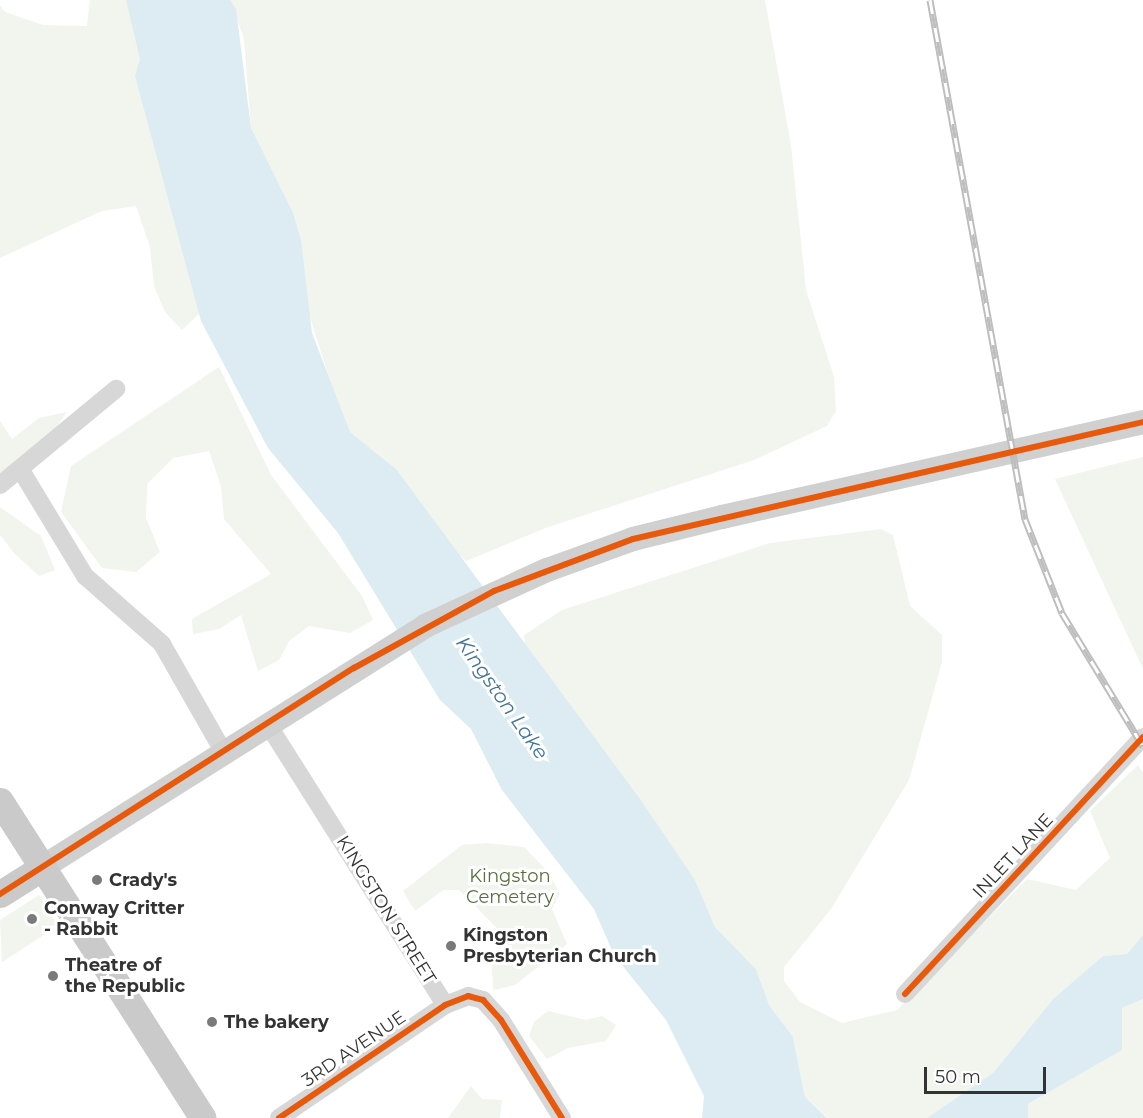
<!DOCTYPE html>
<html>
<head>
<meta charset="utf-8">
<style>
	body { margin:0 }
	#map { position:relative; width:1143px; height:1118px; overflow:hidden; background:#fff; font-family:Montserrat,sans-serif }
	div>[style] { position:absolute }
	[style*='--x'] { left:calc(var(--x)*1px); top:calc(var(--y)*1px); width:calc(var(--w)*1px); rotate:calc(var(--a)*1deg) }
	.green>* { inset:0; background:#f1f5ed }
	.water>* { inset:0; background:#ddebf3 }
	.street>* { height:18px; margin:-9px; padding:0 9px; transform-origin:9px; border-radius:9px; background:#d7d7d7 }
	.secondary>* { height:24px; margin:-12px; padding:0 12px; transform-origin:12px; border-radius:12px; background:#d0d0d0 }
	.primary>* { height:27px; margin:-13.5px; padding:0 13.5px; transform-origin:13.5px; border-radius:13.5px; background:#cacaca }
	.rail>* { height:7px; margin-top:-3.5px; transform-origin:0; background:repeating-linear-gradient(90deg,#fff 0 14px,#bebebe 0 28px); box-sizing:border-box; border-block:2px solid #bebebe }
	.cycleway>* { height:6px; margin:-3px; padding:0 3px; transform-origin:3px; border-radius:3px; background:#e8590c }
	.dots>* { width:16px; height:16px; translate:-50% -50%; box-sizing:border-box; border:3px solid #fff; border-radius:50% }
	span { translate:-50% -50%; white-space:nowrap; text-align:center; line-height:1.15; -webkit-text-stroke:6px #fff; paint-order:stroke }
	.street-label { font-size:18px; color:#333 }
	.park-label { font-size:18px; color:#56703f }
	.poi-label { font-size:18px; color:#333; font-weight:700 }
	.left { translate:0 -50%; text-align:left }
	.water-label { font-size:20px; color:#3f7597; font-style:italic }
	.scale { position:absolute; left:924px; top:1067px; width:122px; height:27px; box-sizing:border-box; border:3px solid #333; border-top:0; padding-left:8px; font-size:18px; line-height:21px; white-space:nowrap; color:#333; -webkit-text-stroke:4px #fff; paint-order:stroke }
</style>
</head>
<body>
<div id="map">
	<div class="green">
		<i style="clip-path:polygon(90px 0,142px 0,204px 309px,182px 330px,165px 312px,154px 286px,150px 247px,136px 206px,102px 211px,0 258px,0 5px,5px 12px,43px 25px,87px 26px)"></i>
		<i style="clip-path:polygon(230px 0,765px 0,791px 145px,806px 290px,834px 377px,836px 411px,827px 426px,754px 460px,548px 527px,466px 561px,451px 548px,396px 469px,350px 432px,337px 403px,305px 301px,301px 240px,251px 128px,244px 39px)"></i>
		<i style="clip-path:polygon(219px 367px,271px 475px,362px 596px,373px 620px,350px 633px,309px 626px,289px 641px,279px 660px,258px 671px,241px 615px,219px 629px,193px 634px,192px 619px,271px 574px,224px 519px,221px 486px,209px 451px,173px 458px,147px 484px,146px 518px,160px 552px,136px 572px,102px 568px,61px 512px,71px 466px)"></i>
		<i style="clip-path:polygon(67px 412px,50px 436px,0 475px,0 421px,12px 439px,39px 418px)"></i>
		<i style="clip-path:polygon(1143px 457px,1143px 669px,1055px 479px)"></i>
		<i style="clip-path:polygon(0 507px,41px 536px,55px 570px,39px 576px,14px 553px,0 535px)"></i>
		<i style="clip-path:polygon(881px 529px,893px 535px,910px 606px,942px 635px,942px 662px,909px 780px,831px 909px,784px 967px,784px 981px,800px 1002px,842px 1023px,897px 1010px,1027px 879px,1076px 890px,1110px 858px,1090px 811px,1138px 765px,1143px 773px,1143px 935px,1127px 954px,1103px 956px,1054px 998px,993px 1073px,941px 1112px,927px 1118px,828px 1118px,805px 1097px,793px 1037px,769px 1005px,756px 969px,715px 927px,695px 880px,525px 645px,524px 635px,562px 610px,770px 543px)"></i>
		<i style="clip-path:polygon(486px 843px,524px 847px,547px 871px,560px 893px,552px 909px,567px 944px,515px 985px,493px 990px,492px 964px,508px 953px,507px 938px,459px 890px,443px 890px,415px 911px,403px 891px,462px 845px)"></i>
		<i style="clip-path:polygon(39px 895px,58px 926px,2px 962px,0 920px)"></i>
		<i style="clip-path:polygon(1143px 999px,1143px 1118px,1028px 1118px,1028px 1104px,1121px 1050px,1122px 1008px)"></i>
		<i style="clip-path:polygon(548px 1011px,586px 1020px,602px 1016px,616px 1025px,606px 1041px,568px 1048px,547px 1059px,529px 1036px,534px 1022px)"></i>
		<i style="clip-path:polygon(471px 1086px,482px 1099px,502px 1100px,500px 1118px,448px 1118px)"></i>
	</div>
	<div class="water">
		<i style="clip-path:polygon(126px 0,230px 0,236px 9px,251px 128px,293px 213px,301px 240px,312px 333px,350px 432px,396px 469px,640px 799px,695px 880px,715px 927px,756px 969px,769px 1005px,793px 1037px,805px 1097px,827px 1118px,702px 1118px,704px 1096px,666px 1020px,614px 955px,594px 909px,502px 790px,471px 729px,440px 700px,338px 533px,268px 448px,201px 321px,135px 76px,140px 59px)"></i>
		<i style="clip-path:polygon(1143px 935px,1143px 999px,1122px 1008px,1122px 1050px,1028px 1104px,1028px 1118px,927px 1118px,993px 1073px,1054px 998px,1103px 956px,1127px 954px)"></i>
	</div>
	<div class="street">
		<i style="--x:22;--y:472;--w:122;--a:58.8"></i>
		<i style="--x:85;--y:576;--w:103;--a:41.4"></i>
		<i style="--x:162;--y:644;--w:123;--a:60.3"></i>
		<i style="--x:0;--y:485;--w:151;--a:-39.6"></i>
		<i style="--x:267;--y:723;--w:333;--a:57.7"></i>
		<i style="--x:905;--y:994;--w:350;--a:-47.2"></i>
		<i style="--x:279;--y:1118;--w:201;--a:-34.2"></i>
		<i style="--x:445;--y:1005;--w:25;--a:-21"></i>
		<i style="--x:468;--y:996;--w:16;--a:15"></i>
		<i style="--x:483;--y:1000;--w:27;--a:48"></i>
		<i style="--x:501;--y:1020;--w:115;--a:58.1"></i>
	</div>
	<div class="secondary">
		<i style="--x:43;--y:867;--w:452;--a:-32.2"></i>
		<i style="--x:425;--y:626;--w:134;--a:-24.7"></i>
		<i style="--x:547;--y:570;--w:91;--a:-19.8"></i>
		<i style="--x:633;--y:539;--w:92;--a:-13.9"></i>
		<i style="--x:722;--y:517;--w:432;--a:-12.7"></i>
	</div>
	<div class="primary">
		<i style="--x:0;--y:801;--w:376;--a:57.4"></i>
		<i style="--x:0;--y:894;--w:51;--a:-32.1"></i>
	</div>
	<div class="rail">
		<i style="--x:930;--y:0;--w:528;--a:79.63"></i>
		<i style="--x:1025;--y:519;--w:101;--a:68.5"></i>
		<i style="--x:1062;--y:613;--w:156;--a:58.7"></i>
	</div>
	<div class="cycleway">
		<i style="--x:0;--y:894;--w:420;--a:-32.6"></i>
		<i style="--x:354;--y:668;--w:160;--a:-28.8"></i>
		<i style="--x:494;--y:591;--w:148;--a:-20.5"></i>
		<i style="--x:633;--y:539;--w:523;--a:-12.92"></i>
		<i style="--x:905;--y:994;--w:350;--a:-47.2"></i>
		<i style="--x:279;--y:1118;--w:201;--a:-34.2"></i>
		<i style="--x:445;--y:1005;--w:25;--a:-21"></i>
		<i style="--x:468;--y:996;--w:16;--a:15"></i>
		<i style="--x:483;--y:1000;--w:27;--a:48"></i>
		<i style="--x:501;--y:1020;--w:115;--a:58.1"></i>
	</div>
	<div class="dots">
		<i style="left:97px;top:880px;background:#7a7a7a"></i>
		<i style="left:32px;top:919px;background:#7a7a7a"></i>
		<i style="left:451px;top:946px;background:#7a7a7a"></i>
		<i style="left:53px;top:976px;background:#7a7a7a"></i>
		<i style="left:212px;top:1022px;background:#7a7a7a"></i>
	</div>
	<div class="street-label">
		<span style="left:1013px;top:856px;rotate:-47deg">INLET LANE</span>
		<span style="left:386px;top:910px;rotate:58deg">KINGSTON STREET</span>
		<span style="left:354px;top:1049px;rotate:-34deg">3RD AVENUE</span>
	</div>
	<div class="park-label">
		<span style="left:510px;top:887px">Kingston<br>Cemetery</span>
	</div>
	<div class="poi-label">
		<span class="left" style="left:109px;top:880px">Crady's</span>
		<span class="left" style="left:44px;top:919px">Conway Critter<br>- Rabbit</span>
		<span class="left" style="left:463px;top:946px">Kingston<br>Presbyterian Church</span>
		<span class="left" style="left:65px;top:976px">Theatre of<br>the Republic</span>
		<span class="left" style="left:224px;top:1022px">The bakery</span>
	</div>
	<div class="water-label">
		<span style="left:502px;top:698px;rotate:55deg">Kingston Lake</span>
	</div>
	<div class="scale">50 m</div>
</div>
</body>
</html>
